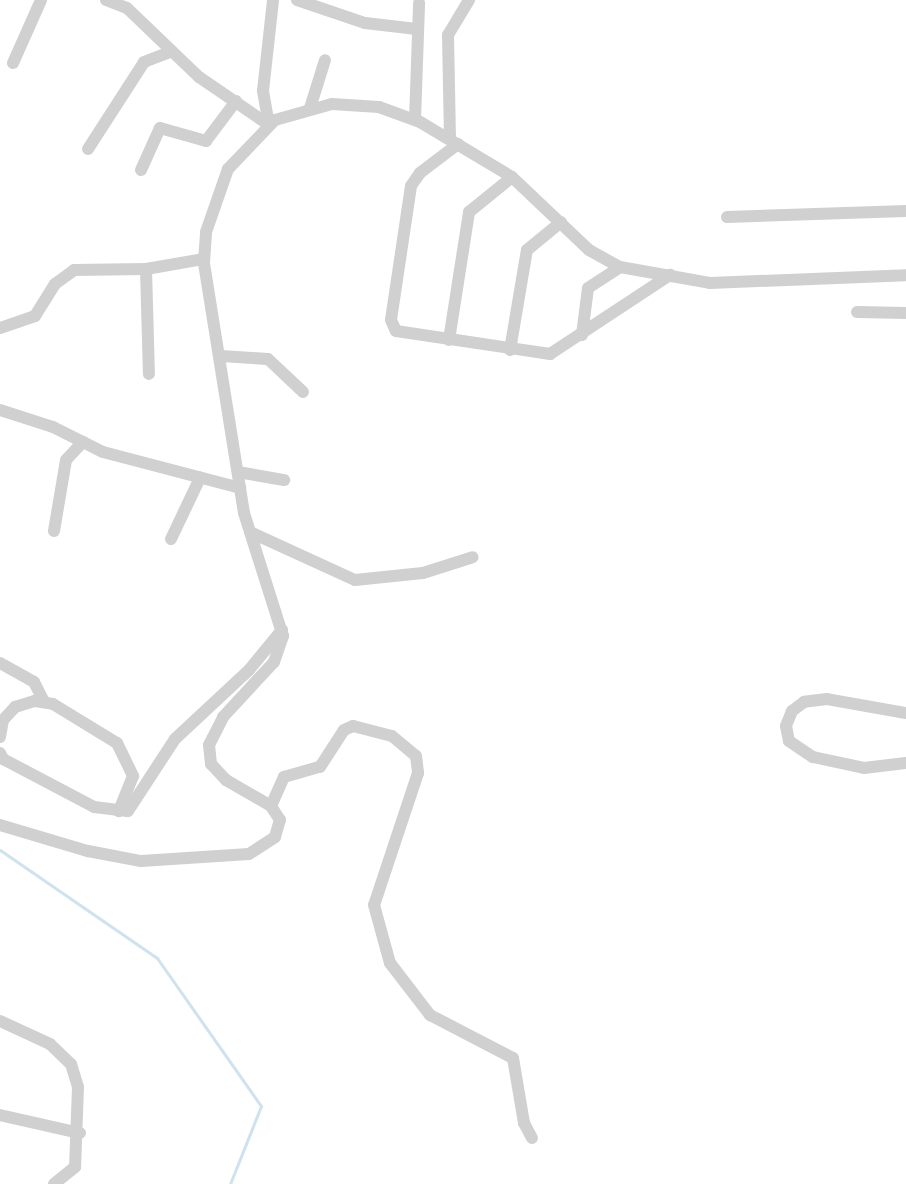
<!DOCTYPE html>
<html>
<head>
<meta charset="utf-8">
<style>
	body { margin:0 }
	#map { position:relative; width:906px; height:1184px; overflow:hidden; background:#fff; font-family:Quicksand,sans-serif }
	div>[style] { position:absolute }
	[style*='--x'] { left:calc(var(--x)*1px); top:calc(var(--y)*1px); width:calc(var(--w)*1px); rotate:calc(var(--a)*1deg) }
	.stream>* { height:3px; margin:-1.5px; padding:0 1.5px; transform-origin:1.5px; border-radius:1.5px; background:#cfe2ee }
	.minor>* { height:12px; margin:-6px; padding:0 6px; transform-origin:6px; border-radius:6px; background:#d0d0d0 }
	span { translate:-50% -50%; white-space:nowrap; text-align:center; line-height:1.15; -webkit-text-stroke:5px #fff; paint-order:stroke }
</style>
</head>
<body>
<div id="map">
	<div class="stream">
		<i style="--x:0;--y:850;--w:191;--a:34.5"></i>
		<i style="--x:157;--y:958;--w:181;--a:54.9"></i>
		<i style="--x:261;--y:1106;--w:84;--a:111.7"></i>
	</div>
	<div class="minor">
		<i style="--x:106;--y:0;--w:22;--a:21"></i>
		<i style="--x:127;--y:8;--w:100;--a:43.8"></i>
		<i style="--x:199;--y:77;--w:85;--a:34.4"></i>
		<i style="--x:297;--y:0;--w:72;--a:18.7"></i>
		<i style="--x:365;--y:23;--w:52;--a:6.6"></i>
		<i style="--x:13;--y:63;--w:69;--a:-66"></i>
		<i style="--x:310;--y:108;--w:50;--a:-72.6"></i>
		<i style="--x:415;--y:120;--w:117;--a:-88"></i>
		<i style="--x:269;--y:125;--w:35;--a:-100"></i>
		<i style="--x:263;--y:91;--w:92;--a:-83.7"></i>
		<i style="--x:450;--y:139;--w:104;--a:-91.1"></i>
		<i style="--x:448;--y:35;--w:41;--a:-59"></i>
		<i style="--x:458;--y:144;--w:48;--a:142.7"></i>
		<i style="--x:420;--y:173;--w:16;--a:125"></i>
		<i style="--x:411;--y:186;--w:135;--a:98.5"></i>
		<i style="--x:391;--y:320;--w:12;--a:66"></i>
		<i style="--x:396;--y:331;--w:156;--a:8.5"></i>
		<i style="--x:550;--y:354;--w:144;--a:-33.4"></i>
		<i style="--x:88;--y:149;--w:103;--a:-57.2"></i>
		<i style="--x:144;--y:62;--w:28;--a:-21"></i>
		<i style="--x:141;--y:170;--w:46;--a:-65.7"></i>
		<i style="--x:160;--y:128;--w:48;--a:15.8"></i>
		<i style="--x:206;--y:141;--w:50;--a:-53.1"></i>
		<i style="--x:727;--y:217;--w:179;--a:-1.9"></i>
		<i style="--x:146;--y:269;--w:105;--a:88.4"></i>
		<i style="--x:857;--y:312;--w:49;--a:1.2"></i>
		<i style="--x:0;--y:328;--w:37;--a:-19"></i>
		<i style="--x:35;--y:316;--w:38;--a:-58"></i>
		<i style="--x:55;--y:284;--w:24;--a:-36"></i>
		<i style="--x:74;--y:270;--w:72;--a:-0.8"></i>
		<i style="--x:146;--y:269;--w:59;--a:-9.8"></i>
		<i style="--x:582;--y:335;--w:47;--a:-82.7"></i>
		<i style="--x:588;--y:288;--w:38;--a:-33"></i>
		<i style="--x:449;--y:340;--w:130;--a:-81.1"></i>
		<i style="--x:469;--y:212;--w:55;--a:-39.1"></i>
		<i style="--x:510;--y:350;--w:101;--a:-80.4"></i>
		<i style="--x:527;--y:250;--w:44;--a:-39.5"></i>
		<i style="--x:221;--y:356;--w:47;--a:3.7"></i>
		<i style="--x:268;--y:359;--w:48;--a:43.3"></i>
		<i style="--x:0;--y:410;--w:56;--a:17.8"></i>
		<i style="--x:53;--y:427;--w:56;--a:26.6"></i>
		<i style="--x:103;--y:452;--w:142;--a:14.7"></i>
		<i style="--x:238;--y:472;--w:47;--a:9.9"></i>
		<i style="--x:54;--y:531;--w:72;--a:-80.4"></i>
		<i style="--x:66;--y:460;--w:25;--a:-47"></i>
		<i style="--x:250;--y:532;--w:115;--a:24.6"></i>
		<i style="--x:355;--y:580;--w:68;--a:-5.9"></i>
		<i style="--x:423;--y:573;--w:52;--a:-17.7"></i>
		<i style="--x:171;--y:539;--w:68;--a:-64.6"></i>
		<i style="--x:0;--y:663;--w:39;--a:29"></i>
		<i style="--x:34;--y:682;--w:22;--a:63"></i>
		<i style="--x:906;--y:713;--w:80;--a:-170"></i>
		<i style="--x:827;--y:699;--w:23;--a:173"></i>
		<i style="--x:804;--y:702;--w:15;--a:143"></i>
		<i style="--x:792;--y:711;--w:16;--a:112"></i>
		<i style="--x:786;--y:726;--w:15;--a:79"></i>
		<i style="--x:789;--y:741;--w:29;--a:34"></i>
		<i style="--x:813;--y:757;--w:52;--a:12.2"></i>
		<i style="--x:864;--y:768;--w:42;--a:-6.8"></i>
		<i style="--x:0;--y:737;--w:17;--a:-80"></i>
		<i style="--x:3;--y:720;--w:18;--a:-47"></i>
		<i style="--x:15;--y:707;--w:21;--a:-17"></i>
		<i style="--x:35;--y:701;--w:18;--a:9"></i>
		<i style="--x:53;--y:704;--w:75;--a:31.4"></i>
		<i style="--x:117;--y:743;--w:37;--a:64"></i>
		<i style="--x:133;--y:776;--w:38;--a:112"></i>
		<i style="--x:0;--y:753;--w:7;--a:63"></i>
		<i style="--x:3;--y:759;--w:103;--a:27.8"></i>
		<i style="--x:94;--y:807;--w:34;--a:7"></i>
		<i style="--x:128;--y:811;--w:86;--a:-56.9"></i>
		<i style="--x:175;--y:739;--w:101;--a:-43"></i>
		<i style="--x:249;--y:670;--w:52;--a:-50.5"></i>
		<i style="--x:271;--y:806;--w:32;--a:-66"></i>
		<i style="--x:284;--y:777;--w:37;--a:-16"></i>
		<i style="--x:320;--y:767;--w:44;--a:-57"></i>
		<i style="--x:344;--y:730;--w:10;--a:-24"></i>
		<i style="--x:353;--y:726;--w:40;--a:14.4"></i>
		<i style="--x:392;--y:736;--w:31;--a:40"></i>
		<i style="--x:416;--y:756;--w:17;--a:83"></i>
		<i style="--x:418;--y:773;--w:139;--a:108.4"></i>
		<i style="--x:374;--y:905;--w:60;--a:74.6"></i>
		<i style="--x:390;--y:963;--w:66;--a:52.4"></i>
		<i style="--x:430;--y:1015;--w:93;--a:27.4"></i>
		<i style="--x:513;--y:1058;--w:66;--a:80.4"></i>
		<i style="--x:524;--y:1123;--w:17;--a:62"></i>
		<i style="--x:0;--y:825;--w:92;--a:16.5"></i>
		<i style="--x:88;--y:851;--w:54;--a:10.7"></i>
		<i style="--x:141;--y:861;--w:108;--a:-3.7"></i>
		<i style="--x:249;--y:854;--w:31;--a:-33"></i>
		<i style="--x:275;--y:837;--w:18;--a:-74"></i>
		<i style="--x:280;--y:820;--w:17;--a:-123"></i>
		<i style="--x:271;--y:806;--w:52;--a:-150"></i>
		<i style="--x:226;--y:780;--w:22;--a:-133"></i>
		<i style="--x:211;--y:764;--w:19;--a:-96"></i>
		<i style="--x:209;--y:745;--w:31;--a:-63"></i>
		<i style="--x:223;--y:717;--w:75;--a:-47.2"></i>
		<i style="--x:274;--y:662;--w:28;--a:-71"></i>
		<i style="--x:283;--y:636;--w:129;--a:-107.6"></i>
		<i style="--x:244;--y:513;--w:254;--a:-99.1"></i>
		<i style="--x:204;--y:262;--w:30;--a:-86"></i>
		<i style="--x:206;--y:232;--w:67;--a:-70.8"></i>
		<i style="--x:228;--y:169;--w:68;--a:-46.2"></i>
		<i style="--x:275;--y:120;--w:59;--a:-15.7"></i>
		<i style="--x:332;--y:104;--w:47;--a:3.7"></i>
		<i style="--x:379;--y:107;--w:44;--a:20.1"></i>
		<i style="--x:420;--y:122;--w:107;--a:30.9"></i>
		<i style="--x:512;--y:177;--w:106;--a:43.5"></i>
		<i style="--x:589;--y:250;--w:35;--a:29"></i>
		<i style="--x:620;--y:267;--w:91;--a:10.1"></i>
		<i style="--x:710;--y:283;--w:196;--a:-2.3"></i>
		<i style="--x:0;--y:1021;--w:55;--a:24.7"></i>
		<i style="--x:50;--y:1044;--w:29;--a:44"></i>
		<i style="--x:71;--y:1064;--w:24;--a:73"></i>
		<i style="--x:78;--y:1087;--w:80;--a:92.1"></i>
		<i style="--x:75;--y:1167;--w:27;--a:141"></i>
		<i style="--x:0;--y:1115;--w:82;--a:12.7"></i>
	</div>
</div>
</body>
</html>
